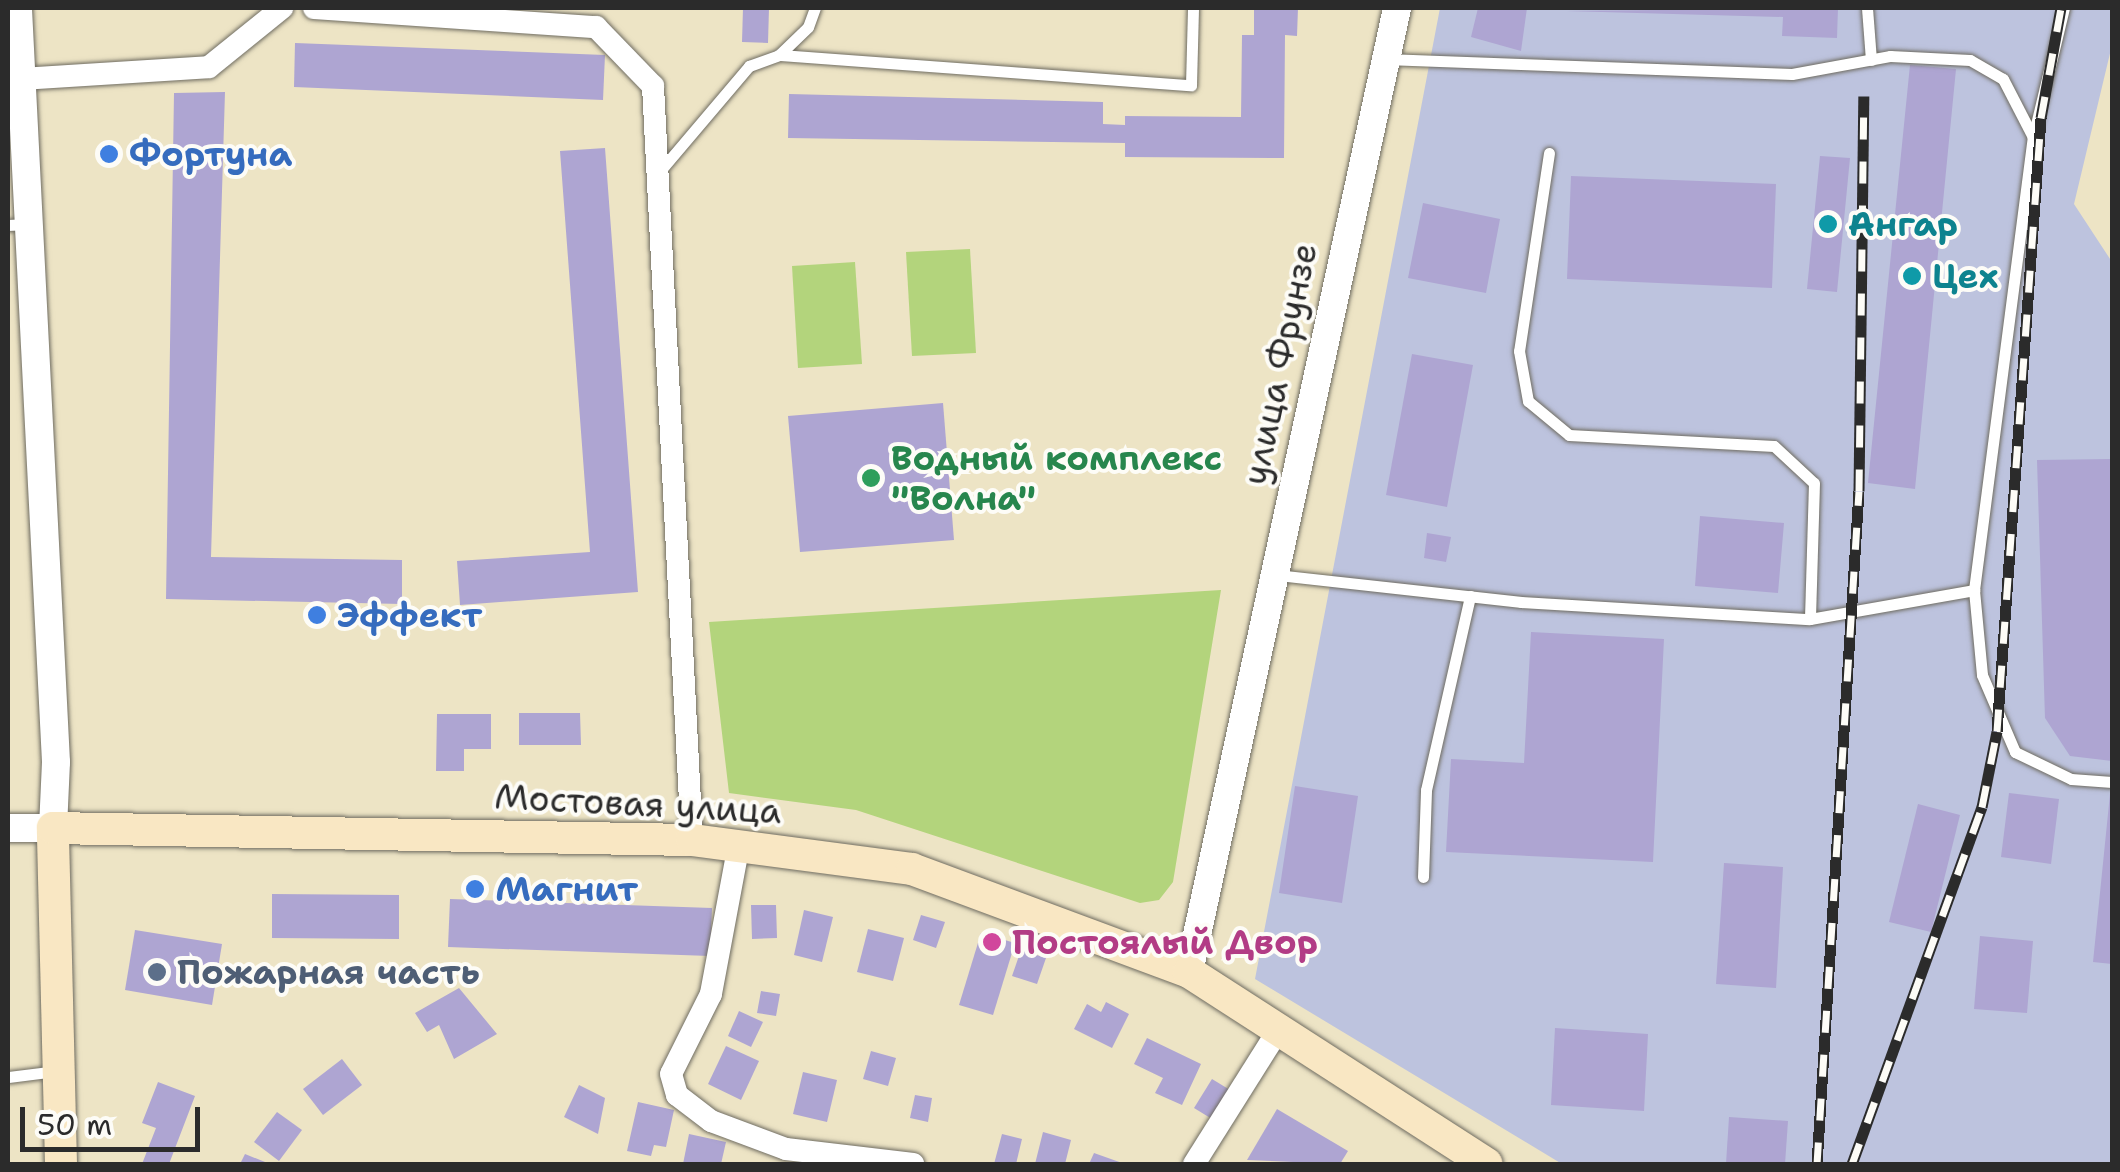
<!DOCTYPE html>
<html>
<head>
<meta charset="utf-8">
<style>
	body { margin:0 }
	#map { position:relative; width:2120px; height:1172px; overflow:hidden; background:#ede4c5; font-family:"Shantell Sans",sans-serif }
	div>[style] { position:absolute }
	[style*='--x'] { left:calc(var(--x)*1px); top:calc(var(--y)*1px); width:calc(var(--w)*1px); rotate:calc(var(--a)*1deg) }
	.industrial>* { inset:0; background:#bdc3de }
	.green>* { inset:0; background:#b3d47c }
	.building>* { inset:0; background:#aea5d2 }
	.roads { filter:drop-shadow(0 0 2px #6f6c61) drop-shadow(0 0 2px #6f6c61) }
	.service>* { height:11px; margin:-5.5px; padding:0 5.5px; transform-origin:5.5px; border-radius:5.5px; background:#fff }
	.minor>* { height:22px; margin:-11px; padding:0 11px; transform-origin:11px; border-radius:11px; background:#fff }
	.tertiary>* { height:28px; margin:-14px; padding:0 14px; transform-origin:14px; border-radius:14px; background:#fff }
	.secondary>* { height:32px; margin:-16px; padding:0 16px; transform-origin:16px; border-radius:16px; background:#f9e7c3 }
	.rail>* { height:11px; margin-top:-5.5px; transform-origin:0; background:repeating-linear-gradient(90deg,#fdfcf7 0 22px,#2b2b2b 0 44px); box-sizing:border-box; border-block:2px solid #2b2b2b }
	.dots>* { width:28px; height:28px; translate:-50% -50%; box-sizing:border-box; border:5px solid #fdfcf7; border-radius:50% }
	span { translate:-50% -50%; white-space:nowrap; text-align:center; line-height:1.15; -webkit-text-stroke:8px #fdfcf7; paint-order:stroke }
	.shop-label { font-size:35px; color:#366cbe; font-weight:700 }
	.left { translate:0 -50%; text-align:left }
	.culture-label { font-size:35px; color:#0d838f; font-weight:700 }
	.street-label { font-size:35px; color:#2b2b2b }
	.leisure-label { font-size:35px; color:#27864d; font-weight:700 }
	.hotel-label { font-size:35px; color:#b23c85; font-weight:700 }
	.service-label { font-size:35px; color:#4e5e75; font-weight:700 }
	.frame { position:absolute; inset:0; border:10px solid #2b2b2b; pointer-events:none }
	.scale { position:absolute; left:20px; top:1107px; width:180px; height:45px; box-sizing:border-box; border:5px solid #2b2b2b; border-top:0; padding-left:12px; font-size:30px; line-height:35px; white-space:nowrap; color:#2b2b2b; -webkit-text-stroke:8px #fdfcf7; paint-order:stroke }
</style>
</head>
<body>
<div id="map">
	<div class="industrial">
		<i style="clip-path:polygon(1440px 8px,2112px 8px,2112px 45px,2074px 204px,2112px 262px,2112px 1164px,1562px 1164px,1255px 979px)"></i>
	</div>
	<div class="green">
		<i style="clip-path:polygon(970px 249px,976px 353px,912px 356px,906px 252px)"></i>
		<i style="clip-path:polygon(855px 262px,862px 364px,798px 368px,792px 266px)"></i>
		<i style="clip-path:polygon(1221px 590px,1173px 882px,1159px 900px,1140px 903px,856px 810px,729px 793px,709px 622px)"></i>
	</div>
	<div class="building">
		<i style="clip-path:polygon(743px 8px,769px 8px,768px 43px,742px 42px)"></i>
		<i style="clip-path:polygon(1254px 8px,1298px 8px,1297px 36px,1285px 35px,1284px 158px,1125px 157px,1125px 143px,788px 138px,789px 94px,1103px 102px,1103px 124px,1125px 125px,1125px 116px,1241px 117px,1242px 35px,1254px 35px)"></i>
		<i style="clip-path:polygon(1478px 8px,1527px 8px,1521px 51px,1471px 37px)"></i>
		<i style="clip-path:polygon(1838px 8px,1837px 38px,1782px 36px,1783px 17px,1566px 11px)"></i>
		<i style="clip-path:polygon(295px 43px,605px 55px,603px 100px,294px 87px)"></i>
		<i style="clip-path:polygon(1910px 65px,1956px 69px,1915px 489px,1868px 483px)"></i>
		<i style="clip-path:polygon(225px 92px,211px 557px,402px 560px,402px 604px,166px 599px,174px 93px)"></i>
		<i style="clip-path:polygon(605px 148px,638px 592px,460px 605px,457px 561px,590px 552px,560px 151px)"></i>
		<i style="clip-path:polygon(1820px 156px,1850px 158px,1837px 292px,1807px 289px)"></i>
		<i style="clip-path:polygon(1571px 176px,1776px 184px,1772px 288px,1567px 279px)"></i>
		<i style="clip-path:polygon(1423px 203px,1500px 219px,1486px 293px,1408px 278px)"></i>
		<i style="clip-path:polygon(1412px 354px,1473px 365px,1447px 507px,1386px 495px)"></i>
		<i style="clip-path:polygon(943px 403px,954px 540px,800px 552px,788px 416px)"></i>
		<i style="clip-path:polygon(2112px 459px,2112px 761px,2070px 756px,2045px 718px,2037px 460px)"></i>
		<i style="clip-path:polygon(1700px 516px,1784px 523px,1778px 593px,1695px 586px)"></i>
		<i style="clip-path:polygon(1427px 533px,1451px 537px,1446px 562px,1424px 558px)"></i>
		<i style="clip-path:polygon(1531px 632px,1664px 639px,1653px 862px,1446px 852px,1451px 759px,1524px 763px)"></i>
		<i style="clip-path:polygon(519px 713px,580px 713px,581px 745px,519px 745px)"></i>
		<i style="clip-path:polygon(437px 714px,491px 714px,491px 749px,464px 749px,464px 771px,436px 771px)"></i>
		<i style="clip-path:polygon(1295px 786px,1358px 796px,1342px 903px,1279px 893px)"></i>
		<i style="clip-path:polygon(2009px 793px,2059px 799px,2051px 864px,2001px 857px)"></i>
		<i style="clip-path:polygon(2110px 794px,2112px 794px,2112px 964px,2093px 962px)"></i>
		<i style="clip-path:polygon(1918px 804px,1960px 815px,1931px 932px,1889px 922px)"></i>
		<i style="clip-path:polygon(1724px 863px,1783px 867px,1776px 988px,1716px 984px)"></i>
		<i style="clip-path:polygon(272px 894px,399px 895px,399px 939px,272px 938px)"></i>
		<i style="clip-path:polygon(450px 899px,712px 908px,710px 956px,448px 947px)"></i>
		<i style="clip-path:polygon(751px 905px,776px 905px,777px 938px,752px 939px)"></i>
		<i style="clip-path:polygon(804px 910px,833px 917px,822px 962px,794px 955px)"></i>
		<i style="clip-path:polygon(921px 915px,945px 922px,936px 948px,913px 940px)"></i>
		<i style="clip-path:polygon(868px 929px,904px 938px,893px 981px,857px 972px)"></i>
		<i style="clip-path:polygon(135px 930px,222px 944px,212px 1005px,125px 990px)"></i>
		<i style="clip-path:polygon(981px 933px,1015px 943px,993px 1015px,959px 1005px)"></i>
		<i style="clip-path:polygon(1980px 936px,2033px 941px,2027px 1013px,1974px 1009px)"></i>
		<i style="clip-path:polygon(1021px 950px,1046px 958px,1037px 984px,1012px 976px)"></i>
		<i style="clip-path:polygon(459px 988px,497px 1034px,454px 1059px,439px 1025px,427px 1032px,415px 1013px)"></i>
		<i style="clip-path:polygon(761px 991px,780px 994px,776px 1016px,757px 1013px)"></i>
		<i style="clip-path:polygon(1106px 1002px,1129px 1014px,1112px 1048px,1074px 1029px,1087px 1004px,1101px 1012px)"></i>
		<i style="clip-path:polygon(739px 1011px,763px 1022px,751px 1047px,728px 1036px)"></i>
		<i style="clip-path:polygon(1555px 1028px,1648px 1034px,1644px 1111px,1551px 1105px)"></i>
		<i style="clip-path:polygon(1147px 1038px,1201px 1064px,1182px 1105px,1155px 1093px,1163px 1078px,1134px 1064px)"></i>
		<i style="clip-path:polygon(726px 1046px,759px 1061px,741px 1100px,708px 1084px)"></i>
		<i style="clip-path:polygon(871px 1051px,896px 1058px,888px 1086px,863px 1079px)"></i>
		<i style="clip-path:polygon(342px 1059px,362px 1085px,323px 1115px,303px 1089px)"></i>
		<i style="clip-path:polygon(803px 1072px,837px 1080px,827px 1122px,793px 1114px)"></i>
		<i style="clip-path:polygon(1212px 1079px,1230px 1090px,1212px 1119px,1194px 1108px)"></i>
		<i style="clip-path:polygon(158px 1082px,195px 1096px,169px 1164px,142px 1164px,156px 1128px,142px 1123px)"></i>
		<i style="clip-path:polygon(579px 1085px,605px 1098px,598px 1134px,564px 1117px)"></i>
		<i style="clip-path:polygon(915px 1095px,932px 1098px,928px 1122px,910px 1118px)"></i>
		<i style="clip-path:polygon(638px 1102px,674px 1110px,666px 1147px,654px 1145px,651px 1156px,627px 1151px)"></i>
		<i style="clip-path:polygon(1277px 1109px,1348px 1151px,1340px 1164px,1247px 1160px)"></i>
		<i style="clip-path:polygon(277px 1112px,302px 1130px,279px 1161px,254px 1142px)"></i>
		<i style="clip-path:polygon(1729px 1117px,1788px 1121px,1785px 1164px,1726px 1164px)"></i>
		<i style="clip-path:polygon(1043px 1132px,1071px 1140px,1065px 1164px,1035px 1164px)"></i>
		<i style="clip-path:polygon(689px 1134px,726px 1142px,721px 1164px,683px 1164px)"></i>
		<i style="clip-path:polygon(1002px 1134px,1022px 1139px,1016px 1164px,994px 1164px)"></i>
		<i style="clip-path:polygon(1094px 1153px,1125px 1164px,1089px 1164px)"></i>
		<i style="clip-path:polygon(245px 1154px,270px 1164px,240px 1164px)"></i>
	</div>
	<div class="roads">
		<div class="service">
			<i style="--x:1867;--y:8;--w:52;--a:85.6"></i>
			<i style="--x:779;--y:55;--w:413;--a:4.2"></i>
			<i style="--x:1191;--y:85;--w:77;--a:-88.5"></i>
			<i style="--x:1385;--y:59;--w:407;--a:2.1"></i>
			<i style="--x:1792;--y:74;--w:100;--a:-10.4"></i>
			<i style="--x:1890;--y:56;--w:80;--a:2.9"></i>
			<i style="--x:1970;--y:60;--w:38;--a:30"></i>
			<i style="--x:2003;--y:79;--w:65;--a:62.7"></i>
			<i style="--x:1549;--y:153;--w:200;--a:98.6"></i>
			<i style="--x:1519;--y:351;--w:51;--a:79.8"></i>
			<i style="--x:1528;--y:401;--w:53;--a:39.7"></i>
			<i style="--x:1569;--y:435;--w:205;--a:3.1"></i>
			<i style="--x:1774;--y:446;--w:54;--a:42.8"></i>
			<i style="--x:1814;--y:483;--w:136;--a:91.7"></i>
			<i style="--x:660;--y:171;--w:138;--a:-49.7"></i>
			<i style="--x:749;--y:66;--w:32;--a:-20"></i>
			<i style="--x:779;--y:55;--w:40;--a:-44"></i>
			<i style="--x:808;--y:27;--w:20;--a:-70"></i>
			<i style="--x:8;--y:225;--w:20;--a:-3"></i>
			<i style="--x:1277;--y:575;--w:245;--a:6.3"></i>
			<i style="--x:1521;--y:602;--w:289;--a:3.4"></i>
			<i style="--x:1810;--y:619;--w:167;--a:-10"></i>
			<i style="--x:1974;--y:590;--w:457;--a:-82.6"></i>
			<i style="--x:2033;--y:137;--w:133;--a:-76.5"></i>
			<i style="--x:1974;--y:590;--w:85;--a:84.6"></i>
			<i style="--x:1982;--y:675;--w:84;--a:66.8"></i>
			<i style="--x:2015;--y:752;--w:62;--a:25.7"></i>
			<i style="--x:2071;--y:779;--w:41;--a:4.2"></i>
			<i style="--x:1423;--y:877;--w:87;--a:-88"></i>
			<i style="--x:1426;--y:790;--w:199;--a:-77.2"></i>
			<i style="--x:8;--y:1077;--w:48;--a:-7.1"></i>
		</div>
		<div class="minor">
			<i style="--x:314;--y:8;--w:283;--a:3.9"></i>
			<i style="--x:596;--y:27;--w:82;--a:46"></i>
			<i style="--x:653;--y:86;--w:755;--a:87.04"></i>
			<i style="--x:20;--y:79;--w:189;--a:-3.6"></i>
			<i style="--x:209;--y:67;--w:94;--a:-38.9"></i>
			<i style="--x:739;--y:844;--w:153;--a:100.6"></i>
			<i style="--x:711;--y:994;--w:89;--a:116.6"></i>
			<i style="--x:671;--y:1074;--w:22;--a:74"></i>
			<i style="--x:677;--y:1095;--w:43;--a:37.4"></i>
			<i style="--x:711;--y:1121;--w:80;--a:20.5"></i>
			<i style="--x:786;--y:1149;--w:128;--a:6.7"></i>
			<i style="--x:1194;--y:1164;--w:154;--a:-57.8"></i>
		</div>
		<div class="tertiary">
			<i style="--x:8;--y:828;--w:45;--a:0"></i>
			<i style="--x:53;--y:828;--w:66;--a:-87.4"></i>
			<i style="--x:56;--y:762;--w:755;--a:-92.89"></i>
			<i style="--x:1189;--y:972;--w:986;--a:-77.82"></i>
		</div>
		<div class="secondary">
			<i style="--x:61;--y:1164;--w:336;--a:-91.4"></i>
			<i style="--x:53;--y:828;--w:639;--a:1.08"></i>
			<i style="--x:692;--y:840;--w:222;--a:7.5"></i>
			<i style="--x:912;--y:869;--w:296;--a:20.4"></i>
			<i style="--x:1189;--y:972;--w:354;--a:32.8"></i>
		</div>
	</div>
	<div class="rail">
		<i style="--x:1817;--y:1164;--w:674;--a:-86.43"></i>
		<i style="--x:1859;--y:491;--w:395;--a:-89.3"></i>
		<i style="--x:1852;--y:1164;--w:380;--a:-70"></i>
		<i style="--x:1982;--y:807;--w:77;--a:-78.8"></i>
		<i style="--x:1997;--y:731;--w:615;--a:-85.89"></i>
		<i style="--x:2041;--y:118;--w:112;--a:-79.7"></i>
	</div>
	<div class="dots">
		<i style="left:109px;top:154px;background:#3f7fe0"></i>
		<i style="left:1828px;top:224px;background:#0f9aa8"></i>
		<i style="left:1912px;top:276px;background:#0f9aa8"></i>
		<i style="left:871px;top:478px;background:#2e9e5b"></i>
		<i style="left:317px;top:615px;background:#3f7fe0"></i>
		<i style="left:475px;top:889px;background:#3f7fe0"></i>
		<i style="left:992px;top:942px;background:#d1479c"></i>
		<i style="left:157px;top:972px;background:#5c6f8a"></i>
	</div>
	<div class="shop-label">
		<span class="left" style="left:129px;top:154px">Фортуна</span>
		<span class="left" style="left:337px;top:615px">Эффект</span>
		<span class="left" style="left:495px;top:889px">Магнит</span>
	</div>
	<div class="culture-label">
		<span class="left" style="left:1848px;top:224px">Ангар</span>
		<span class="left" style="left:1932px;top:276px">Цех</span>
	</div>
	<div class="street-label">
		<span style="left:1280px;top:364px;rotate:-78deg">улица Фрунзе</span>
		<span style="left:638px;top:804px;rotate:3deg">Мостовая улица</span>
	</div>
	<div class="leisure-label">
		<span class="left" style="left:891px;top:478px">Водный комплекс<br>"Волна"</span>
	</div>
	<div class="hotel-label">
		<span class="left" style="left:1012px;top:942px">Постоялый Двор</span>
	</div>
	<div class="service-label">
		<span class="left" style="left:177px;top:972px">Пожарная часть</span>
	</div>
	<div class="frame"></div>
	<div class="scale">50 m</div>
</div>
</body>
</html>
